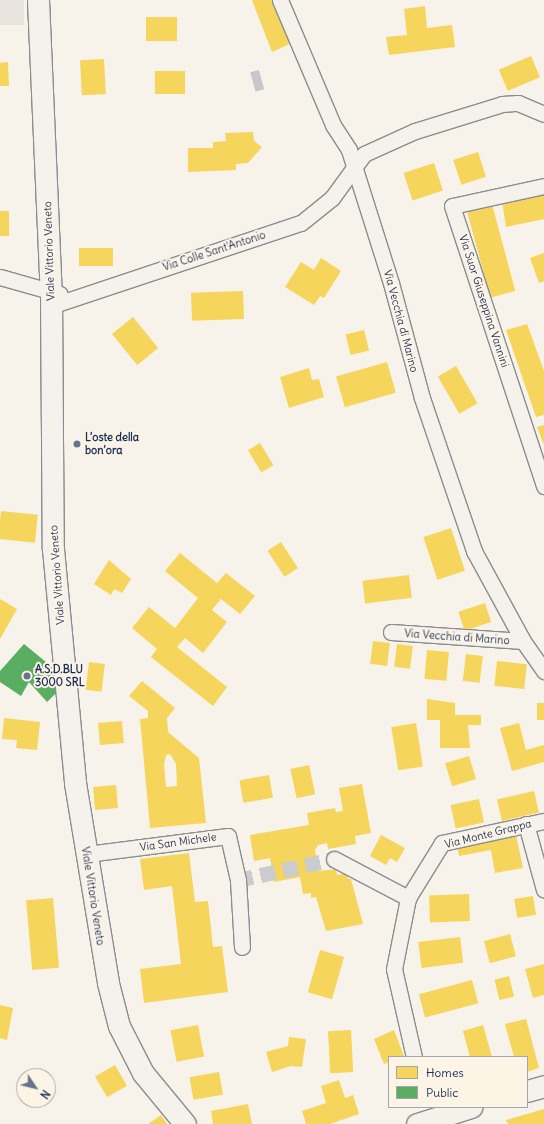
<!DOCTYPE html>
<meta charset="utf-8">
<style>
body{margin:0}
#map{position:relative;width:544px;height:1124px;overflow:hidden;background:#f7f3ea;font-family:Delius,sans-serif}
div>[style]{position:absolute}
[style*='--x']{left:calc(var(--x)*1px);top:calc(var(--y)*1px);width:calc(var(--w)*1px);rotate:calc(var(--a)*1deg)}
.built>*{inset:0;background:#e8e4dd;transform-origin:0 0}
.water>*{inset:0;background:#c7c7c7;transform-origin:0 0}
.homes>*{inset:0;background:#f6d55c;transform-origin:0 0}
.public>*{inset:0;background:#5aae61}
.street-tunnel>*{height:15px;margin-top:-7.5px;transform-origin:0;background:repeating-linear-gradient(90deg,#cbccce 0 15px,transparent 0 23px)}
.roads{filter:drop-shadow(1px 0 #8a8c91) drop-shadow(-1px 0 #8a8c91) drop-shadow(0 1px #8a8c91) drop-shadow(0 -1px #8a8c91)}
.street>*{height:15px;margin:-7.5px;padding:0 7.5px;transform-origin:7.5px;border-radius:7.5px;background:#f5f2ec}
.secondary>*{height:21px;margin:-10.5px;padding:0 10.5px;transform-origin:10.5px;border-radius:10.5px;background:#f5f2ec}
.dots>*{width:11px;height:11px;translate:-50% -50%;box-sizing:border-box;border:2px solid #fcf5e5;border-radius:50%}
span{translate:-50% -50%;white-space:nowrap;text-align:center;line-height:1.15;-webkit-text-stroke:4px #fcf5e5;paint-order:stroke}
.street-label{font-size:11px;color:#1b2f5e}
.poi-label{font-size:11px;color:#1b2f5e;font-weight:700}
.left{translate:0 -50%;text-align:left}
.legend{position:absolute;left:388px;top:1056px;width:140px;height:52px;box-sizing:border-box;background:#fcf5e5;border:1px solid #a2a6af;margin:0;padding:5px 7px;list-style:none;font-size:12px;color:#1b2f5e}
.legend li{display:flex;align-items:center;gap:8px;height:20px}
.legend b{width:20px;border:1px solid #a2a6af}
.north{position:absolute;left:16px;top:1068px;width:40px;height:40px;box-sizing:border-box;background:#fcf5e5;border:1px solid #a2a6af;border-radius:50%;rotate:125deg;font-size:11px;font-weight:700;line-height:16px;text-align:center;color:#1b2f5e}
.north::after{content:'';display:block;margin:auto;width:14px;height:18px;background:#68748f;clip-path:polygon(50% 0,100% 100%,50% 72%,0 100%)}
</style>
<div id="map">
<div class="built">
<i style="left:0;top:0;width:24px;height:25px"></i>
</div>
<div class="water">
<i style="left:259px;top:70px;width:20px;height:9px;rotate:75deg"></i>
</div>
<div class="homes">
<i style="clip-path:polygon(252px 0,276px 0,294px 42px,272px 52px)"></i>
<i style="clip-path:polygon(425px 6px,427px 28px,452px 25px,455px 47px,389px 55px,386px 37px,407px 35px,404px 9px)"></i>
<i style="left:146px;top:17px;width:31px;height:24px"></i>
<i style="left:531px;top:56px;width:23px;height:35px;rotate:67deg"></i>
<i style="left:104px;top:59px;width:35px;height:24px;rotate:87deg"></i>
<i style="clip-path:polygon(8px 62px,9px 86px,0 86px,0 63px)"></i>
<i style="left:185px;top:71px;width:23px;height:30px;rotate:90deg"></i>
<i style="clip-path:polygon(253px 132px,254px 141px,262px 147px,248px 163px,236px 164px,236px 170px,188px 172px,188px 148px,213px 148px,213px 142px,226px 141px,225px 133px)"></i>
<i style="left:478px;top:152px;width:26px;height:26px;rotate:72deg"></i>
<i style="left:434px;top:163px;width:29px;height:32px;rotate:72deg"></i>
<i style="clip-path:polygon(544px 192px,544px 219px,506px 227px,502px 201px)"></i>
<i style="left:492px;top:204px;width:90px;height:26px;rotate:75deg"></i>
<i style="left:0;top:211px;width:9px;height:25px"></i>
<i style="left:79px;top:248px;width:34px;height:18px"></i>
<i style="clip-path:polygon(544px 253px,544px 281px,539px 283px,530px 258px)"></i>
<i style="clip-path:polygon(321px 258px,341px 271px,324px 298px,320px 296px,314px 305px,285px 287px,301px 262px,314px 270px)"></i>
<i style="left:243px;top:291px;width:28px;height:52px;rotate:88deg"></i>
<i style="left:133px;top:317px;width:40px;height:27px;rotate:51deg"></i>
<i style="clip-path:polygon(527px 324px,544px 371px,544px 415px,536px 417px,506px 330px)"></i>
<i style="left:364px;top:330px;width:21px;height:19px;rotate:76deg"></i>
<i style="left:387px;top:362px;width:32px;height:53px;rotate:74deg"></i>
<i style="left:456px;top:366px;width:43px;height:21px;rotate:60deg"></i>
<i style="clip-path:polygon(309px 368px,312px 380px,319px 379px,324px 397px,289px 408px,280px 377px)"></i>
<i style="clip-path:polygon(544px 425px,544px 445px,537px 427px)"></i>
<i style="left:260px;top:443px;width:26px;height:14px;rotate:59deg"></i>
<i style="left:1px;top:511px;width:37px;height:28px;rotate:6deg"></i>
<i style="left:451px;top:528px;width:45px;height:29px;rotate:72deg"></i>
<i style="left:281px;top:542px;width:31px;height:16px;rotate:57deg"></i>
<i style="clip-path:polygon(180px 553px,217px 583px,226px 573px,255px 596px,240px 614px,221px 599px,212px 610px,227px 622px,203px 653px,185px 638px,177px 647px,227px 687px,213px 706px,151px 657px,157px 649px,132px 628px,149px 607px,175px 628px,198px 598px,165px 571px)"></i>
<i style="clip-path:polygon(109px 560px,131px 579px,122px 593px,114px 589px,111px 595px,94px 584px)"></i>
<i style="left:409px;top:575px;width:23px;height:47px;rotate:83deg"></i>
<i style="clip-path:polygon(0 599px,17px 609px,0 639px)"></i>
<i style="left:485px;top:603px;width:20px;height:28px;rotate:72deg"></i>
<i style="left:373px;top:641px;width:17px;height:23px;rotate:7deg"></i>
<i style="left:397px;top:644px;width:16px;height:23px;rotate:7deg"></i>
<i style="left:427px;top:650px;width:22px;height:29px;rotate:5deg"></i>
<i style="left:466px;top:654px;width:17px;height:27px;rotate:7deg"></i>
<i style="left:497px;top:661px;width:30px;height:25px;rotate:6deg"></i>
<i style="left:89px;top:662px;width:16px;height:28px;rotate:7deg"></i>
<i style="clip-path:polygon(evenodd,142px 681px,175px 708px,167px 718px,168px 732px,199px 758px,206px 823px,150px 828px,140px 719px,148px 718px,148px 711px,129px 696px,142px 681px,170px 754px,176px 764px,177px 786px,166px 787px,164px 765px,166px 755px,170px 754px)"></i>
<i style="clip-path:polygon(427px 699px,455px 703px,455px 715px,481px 715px,481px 725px,468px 725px,470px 748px,440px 748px,440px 720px,427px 720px)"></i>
<i style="left:537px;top:703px;width:7px;height:17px"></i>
<i style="clip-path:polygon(4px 718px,40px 722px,37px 750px,16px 748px,17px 740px,2px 739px)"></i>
<i style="left:122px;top:721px;width:22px;height:24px;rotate:85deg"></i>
<i style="left:416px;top:723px;width:44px;height:25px;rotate:81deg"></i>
<i style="clip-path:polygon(519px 723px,526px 750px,544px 745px,544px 762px,512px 771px,500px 728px)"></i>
<i style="left:469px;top:756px;width:24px;height:25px;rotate:73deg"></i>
<i style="left:309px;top:765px;width:30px;height:19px;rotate:78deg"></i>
<i style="left:269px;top:775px;width:23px;height:30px;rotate:80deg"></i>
<i style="clip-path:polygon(362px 784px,371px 833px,355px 836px,356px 844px,328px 849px,327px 843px,318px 845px,315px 850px,319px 871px,336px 869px,337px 875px,347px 873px,348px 879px,351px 879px,363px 924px,326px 931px,316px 897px,311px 898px,311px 893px,303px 894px,300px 877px,274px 882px,270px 858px,254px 861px,250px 835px,309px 825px,307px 813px,335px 808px,336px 812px,343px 811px,339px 788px)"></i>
<i style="left:116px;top:785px;width:23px;height:23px;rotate:85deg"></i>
<i style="left:534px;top:791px;width:22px;height:38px;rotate:77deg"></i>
<i style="left:479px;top:799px;width:24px;height:29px;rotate:78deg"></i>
<i style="clip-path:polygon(381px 835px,405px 848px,397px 862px,390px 858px,386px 865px,370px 856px)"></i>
<i style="clip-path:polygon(516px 835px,523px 868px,495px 873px,491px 850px,459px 856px,457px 847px)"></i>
<i style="clip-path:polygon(189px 853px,195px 902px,208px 901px,213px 947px,222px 946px,228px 992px,144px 1003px,140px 969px,181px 964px,172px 886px,144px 890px,140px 859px)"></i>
<i style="left:469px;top:894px;width:27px;height:40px;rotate:88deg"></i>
<i style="left:533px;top:896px;width:19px;height:19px;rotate:81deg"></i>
<i style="left:53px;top:898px;width:70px;height:27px;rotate:85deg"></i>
<i style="left:510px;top:934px;width:23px;height:27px;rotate:75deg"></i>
<i style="left:460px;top:937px;width:26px;height:42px;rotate:83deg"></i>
<i style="left:320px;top:950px;width:25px;height:44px;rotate:16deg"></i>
<i style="clip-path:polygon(544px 964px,544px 995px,533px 998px,525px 969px)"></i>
<i style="left:509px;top:976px;width:21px;height:15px;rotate:76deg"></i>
<i style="left:472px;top:980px;width:24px;height:55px;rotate:75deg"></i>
<i style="clip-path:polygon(0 1005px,13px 1008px,7px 1040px,0 1038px)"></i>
<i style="clip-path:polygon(526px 1019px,539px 1068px,527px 1072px,527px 1057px,514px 1057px,505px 1024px)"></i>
<i style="left:198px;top:1025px;width:32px;height:28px;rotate:79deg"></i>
<i style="clip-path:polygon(483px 1025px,492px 1057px,470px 1057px,463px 1031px)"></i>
<i style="left:351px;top:1030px;width:42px;height:23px;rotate:87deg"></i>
<i style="clip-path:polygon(394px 1030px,404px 1056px,389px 1057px,389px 1062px,384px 1064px,374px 1039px)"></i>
<i style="clip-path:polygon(289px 1037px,306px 1039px,302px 1067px,291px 1066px,272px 1072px,266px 1052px,288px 1046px)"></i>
<i style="left:115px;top:1065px;width:24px;height:23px;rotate:60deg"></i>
<i style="left:219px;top:1072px;width:23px;height:30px;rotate:80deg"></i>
<i style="clip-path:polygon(339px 1080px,345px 1098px,353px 1095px,359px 1114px,330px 1124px,306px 1124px,302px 1111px,326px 1103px,321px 1086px)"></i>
<i style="clip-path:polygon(248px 1104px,252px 1124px,213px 1124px,211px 1111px)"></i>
<i style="clip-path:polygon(544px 1109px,544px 1124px,508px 1124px,506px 1120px)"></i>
<i style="clip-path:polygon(161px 1115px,167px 1124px,148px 1124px)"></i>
</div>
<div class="public">
<i style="clip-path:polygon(24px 644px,52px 667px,57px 692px,47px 702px,29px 682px,21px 696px,0 682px,0 671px)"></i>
</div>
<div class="street-tunnel">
<i style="--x:238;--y:880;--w:98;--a:-12.3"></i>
</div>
<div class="roads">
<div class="street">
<i style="--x:280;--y:0;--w:136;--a:67"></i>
<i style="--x:333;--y:125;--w:30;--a:57"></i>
<i style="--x:349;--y:150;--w:139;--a:72.5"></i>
<i style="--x:391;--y:283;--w:119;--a:74.9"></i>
<i style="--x:422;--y:398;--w:162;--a:71.2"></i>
<i style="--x:474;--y:551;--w:102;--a:61.4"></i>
<i style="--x:523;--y:641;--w:37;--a:55"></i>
<i style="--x:544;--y:186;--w:94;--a:167.7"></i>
<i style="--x:452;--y:206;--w:295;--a:71.8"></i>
<i style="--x:0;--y:277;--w:62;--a:15.8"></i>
<i style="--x:51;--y:306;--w:263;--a:-18.4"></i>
<i style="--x:301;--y:223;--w:40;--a:-39"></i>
<i style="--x:332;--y:198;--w:54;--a:-54"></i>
<i style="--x:364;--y:154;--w:56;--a:-24.3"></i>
<i style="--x:415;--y:131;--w:91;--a:-17.2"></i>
<i style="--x:502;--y:104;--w:16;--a:-4"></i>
<i style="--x:518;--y:103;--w:28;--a:23"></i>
<i style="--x:391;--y:632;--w:132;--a:3.9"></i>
<i style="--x:526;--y:824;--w:68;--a:74.7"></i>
<i style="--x:87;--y:854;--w:142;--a:-7.3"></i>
<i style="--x:228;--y:836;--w:45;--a:77.2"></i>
<i style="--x:238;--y:880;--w:67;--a:86.6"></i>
<i style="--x:334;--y:859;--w:84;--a:27.8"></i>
<i style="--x:414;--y:1057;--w:90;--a:-102.8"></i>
<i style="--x:394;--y:969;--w:72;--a:-78.8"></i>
<i style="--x:408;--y:898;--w:65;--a:-58.3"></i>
<i style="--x:442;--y:843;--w:104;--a:-12.2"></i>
</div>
<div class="secondary">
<i style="--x:38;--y:0;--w:294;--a:87.5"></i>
<i style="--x:51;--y:294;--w:255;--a:89.6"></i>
<i style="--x:53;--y:549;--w:235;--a:84.6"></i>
<i style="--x:75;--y:783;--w:203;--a:80.6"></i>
<i style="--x:108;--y:983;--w:44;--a:75.7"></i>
<i style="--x:119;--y:1026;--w:53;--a:62.9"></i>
<i style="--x:143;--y:1073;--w:66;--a:50.5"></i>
<i style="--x:527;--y:1091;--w:18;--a:-16"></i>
<i style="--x:417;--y:1124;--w:57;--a:-17.5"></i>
</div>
</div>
<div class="dots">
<i style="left:77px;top:444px;background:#68748f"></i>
<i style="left:27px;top:676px;background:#68748f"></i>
</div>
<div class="street-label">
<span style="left:49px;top:251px;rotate:-92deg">Viale Vittorio Veneto</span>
<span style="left:214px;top:251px;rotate:-18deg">Via Colle Sant'Antonio</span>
<span style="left:484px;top:301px;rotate:72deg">Via Suor Giuseppina Vannini</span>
<span style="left:401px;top:321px;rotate:75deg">Via Vecchia di Marino</span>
<span style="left:57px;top:575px;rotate:-94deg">Viale Vittorio Veneto</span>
<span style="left:457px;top:637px;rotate:4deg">Via Vecchia di Marino</span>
<span style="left:488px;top:834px;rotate:-14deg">Via Monte Grappa</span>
<span style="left:178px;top:842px;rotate:-8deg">Via San Michele</span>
<span style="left:93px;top:896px;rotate:81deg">Viale Vittorio Veneto</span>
</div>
<div class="poi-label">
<span class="left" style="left:85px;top:444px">L’oste della<br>bon’ora</span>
<span class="left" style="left:35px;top:676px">A.S.D.BLU<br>3000 SRL</span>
</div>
<ul class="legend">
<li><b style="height:11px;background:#f6d55c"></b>Homes</li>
<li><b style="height:11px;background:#5aae61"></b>Public</li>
</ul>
<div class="north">N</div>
</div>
